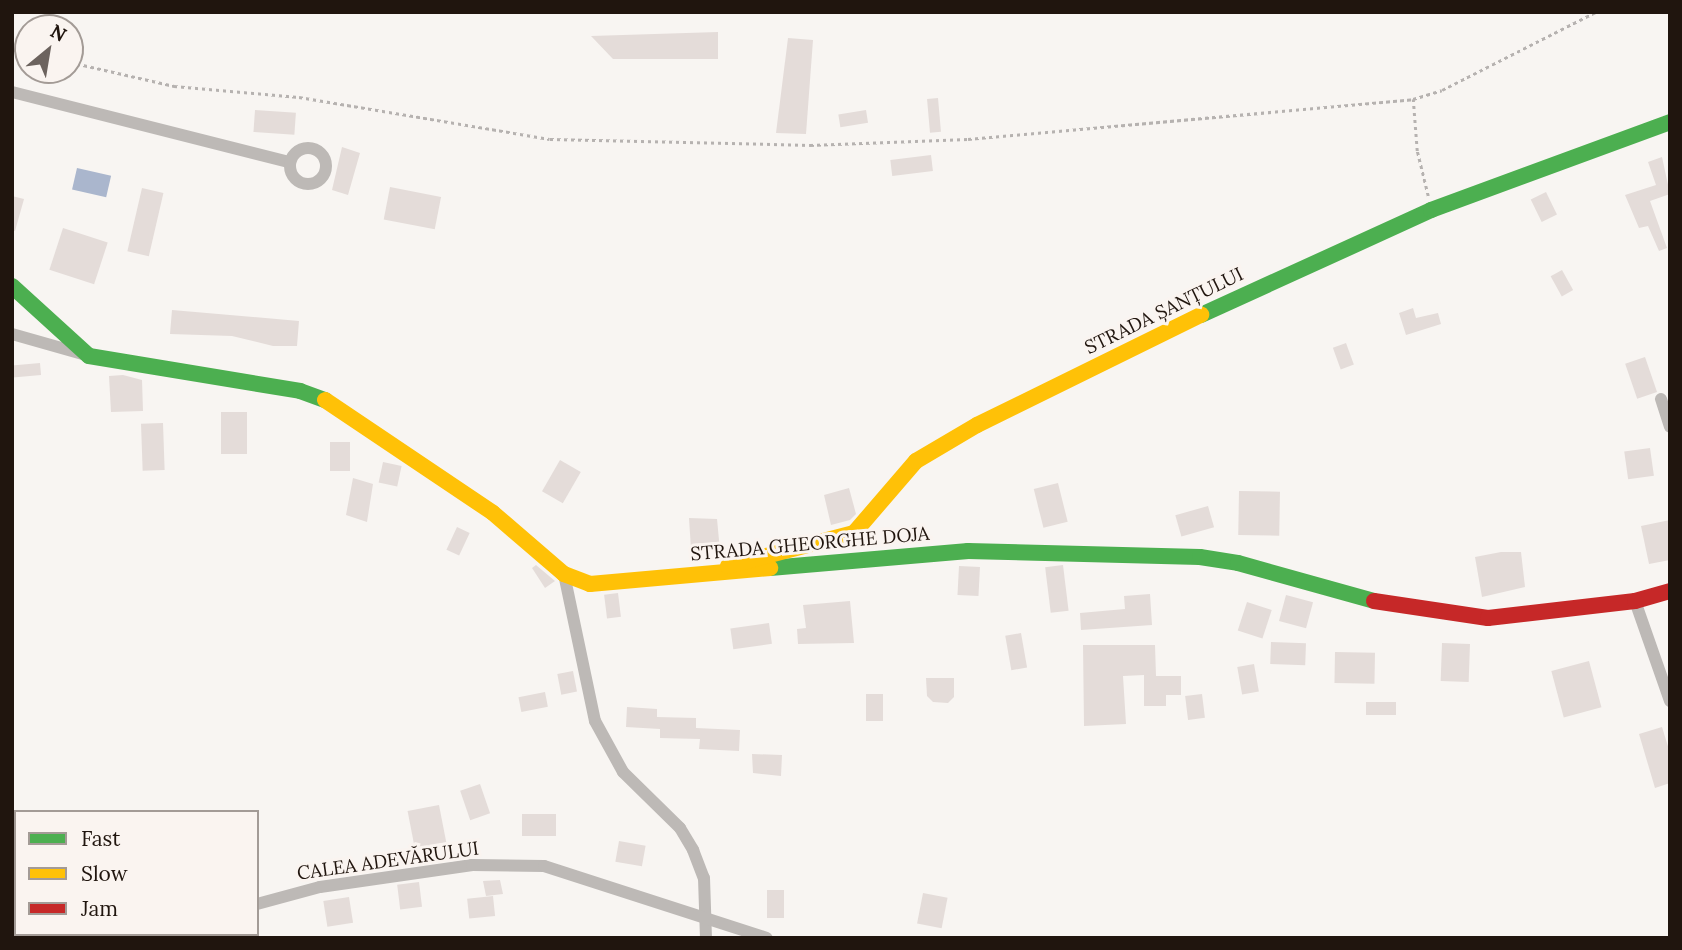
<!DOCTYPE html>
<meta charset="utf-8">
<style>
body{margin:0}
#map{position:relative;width:1682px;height:950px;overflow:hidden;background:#f8f5f2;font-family:Lora,serif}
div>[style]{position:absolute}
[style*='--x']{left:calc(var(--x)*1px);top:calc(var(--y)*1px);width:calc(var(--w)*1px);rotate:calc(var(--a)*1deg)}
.water>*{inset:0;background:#aab6cd;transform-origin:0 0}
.building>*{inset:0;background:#e4dcd9;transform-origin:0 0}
.path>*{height:2.5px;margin-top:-1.25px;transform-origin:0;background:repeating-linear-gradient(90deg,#b6b2b0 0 3.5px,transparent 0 7px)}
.street>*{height:12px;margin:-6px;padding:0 6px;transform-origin:6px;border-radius:6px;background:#bdb9b6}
.street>.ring{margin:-6px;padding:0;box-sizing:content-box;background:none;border:12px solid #bdb9b6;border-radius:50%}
.fast>*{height:16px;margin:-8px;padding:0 8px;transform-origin:8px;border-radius:8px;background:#4caf50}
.slow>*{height:16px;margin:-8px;padding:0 8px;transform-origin:8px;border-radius:8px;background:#ffc107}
.jam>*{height:16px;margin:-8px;padding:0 8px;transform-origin:8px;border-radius:8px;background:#c62828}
span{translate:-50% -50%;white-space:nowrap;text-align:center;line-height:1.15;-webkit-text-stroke:6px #faf4f0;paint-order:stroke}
.street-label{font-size:19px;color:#20150e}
.frame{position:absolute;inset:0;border:14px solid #20150e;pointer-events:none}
.legend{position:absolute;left:14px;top:810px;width:245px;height:126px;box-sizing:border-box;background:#faf4f0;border:2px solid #a39b96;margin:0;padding:9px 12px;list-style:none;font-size:21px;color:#20150e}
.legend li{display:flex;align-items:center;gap:14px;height:35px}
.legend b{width:35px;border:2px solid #a39b96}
.north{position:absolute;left:14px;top:14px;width:70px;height:70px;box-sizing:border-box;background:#faf4f0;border:2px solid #a39b96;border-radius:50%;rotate:30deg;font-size:19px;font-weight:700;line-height:28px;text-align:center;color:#20150e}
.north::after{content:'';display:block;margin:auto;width:24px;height:32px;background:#6c635e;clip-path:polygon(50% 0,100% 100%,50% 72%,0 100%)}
</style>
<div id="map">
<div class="water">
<i style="left:77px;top:168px;width:35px;height:22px;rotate:13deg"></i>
</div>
<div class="building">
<i style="clip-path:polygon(718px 32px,718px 59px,613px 59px,591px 36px)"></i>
<i style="clip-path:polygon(788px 38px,813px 40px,806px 134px,776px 133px)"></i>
<i style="left:938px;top:98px;width:34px;height:11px;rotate:85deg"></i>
<i style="left:255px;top:110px;width:41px;height:22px;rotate:4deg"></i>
<i style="left:866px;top:110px;width:13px;height:28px;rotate:81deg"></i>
<i style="clip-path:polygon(342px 147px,360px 153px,348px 195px,332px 190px)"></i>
<i style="left:931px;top:155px;width:16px;height:41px;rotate:83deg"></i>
<i style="clip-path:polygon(1662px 157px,1670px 194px,1650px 201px,1667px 248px,1659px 251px,1648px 226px,1639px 228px,1625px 195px,1656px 185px,1648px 162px)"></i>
<i style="left:390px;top:187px;width:52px;height:33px;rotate:11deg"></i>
<i style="left:142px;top:188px;width:22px;height:65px;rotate:13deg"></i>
<i style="left:1546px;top:192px;width:25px;height:17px;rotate:64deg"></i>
<i style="clip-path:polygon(12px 196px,24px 199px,15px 231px,12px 230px)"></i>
<i style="left:63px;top:228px;width:47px;height:44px;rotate:18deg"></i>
<i style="left:1562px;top:270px;width:23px;height:13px;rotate:61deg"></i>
<i style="clip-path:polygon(1413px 308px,1416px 318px,1438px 313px,1441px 324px,1406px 335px,1399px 313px)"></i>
<i style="clip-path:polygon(172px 310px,299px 321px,297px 346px,273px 346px,232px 336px,170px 334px)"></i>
<i style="left:1346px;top:343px;width:23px;height:14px;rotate:70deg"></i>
<i style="left:1645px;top:357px;width:37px;height:21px;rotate:71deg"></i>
<i style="left:40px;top:363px;width:12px;height:28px;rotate:85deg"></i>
<i style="clip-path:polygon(123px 375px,142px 380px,143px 411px,111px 412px,109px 376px)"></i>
<i style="left:221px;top:412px;width:26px;height:42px"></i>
<i style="left:163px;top:423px;width:47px;height:22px;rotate:88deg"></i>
<i style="left:350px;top:442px;width:29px;height:20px;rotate:90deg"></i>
<i style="left:1650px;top:448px;width:28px;height:26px;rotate:82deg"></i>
<i style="left:560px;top:460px;width:24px;height:36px;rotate:30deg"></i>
<i style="left:383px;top:462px;width:19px;height:21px;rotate:12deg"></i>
<i style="clip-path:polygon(353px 478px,373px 484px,367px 522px,346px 515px)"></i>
<i style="left:1058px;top:483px;width:40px;height:25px;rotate:76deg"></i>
<i style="clip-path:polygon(849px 488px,856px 514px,850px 520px,831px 525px,824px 495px)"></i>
<i style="left:1239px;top:491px;width:41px;height:44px;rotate:1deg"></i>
<i style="left:1208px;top:506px;width:22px;height:34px;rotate:74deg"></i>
<i style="clip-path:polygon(689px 518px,717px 519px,720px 551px,691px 549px)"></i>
<i style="clip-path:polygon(1670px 520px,1670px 560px,1649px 564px,1641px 526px)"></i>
<i style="left:457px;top:527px;width:14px;height:25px;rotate:25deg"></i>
<i style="clip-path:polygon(1501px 552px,1521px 552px,1525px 587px,1482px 597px,1475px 557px)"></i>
<i style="clip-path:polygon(536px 565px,555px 581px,545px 588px,532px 568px)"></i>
<i style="left:1063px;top:565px;width:46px;height:18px;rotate:83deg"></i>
<i style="left:959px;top:566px;width:21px;height:29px;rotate:3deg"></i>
<i style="left:618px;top:593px;width:24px;height:14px;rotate:83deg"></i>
<i style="clip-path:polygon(1150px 594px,1152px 625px,1081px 630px,1080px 613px,1125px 609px,1124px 596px)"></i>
<i style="left:1286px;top:595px;width:28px;height:27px;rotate:15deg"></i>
<i style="clip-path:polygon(850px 601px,854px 643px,798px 644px,797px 629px,806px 628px,803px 605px)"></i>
<i style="left:1247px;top:602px;width:26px;height:30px;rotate:18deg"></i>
<i style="left:769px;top:623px;width:21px;height:39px;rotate:82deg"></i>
<i style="left:1021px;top:633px;width:35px;height:16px;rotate:80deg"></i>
<i style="left:1271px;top:642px;width:35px;height:22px;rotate:2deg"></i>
<i style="left:1442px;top:643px;width:28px;height:38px;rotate:2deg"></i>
<i style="clip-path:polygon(1083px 645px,1155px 645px,1156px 676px,1181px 676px,1181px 695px,1166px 695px,1166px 706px,1144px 706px,1144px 675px,1123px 676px,1126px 724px,1084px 726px)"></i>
<i style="left:1335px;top:652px;width:40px;height:31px;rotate:1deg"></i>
<i style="left:1589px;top:661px;width:48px;height:39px;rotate:75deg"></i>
<i style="left:1254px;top:664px;width:28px;height:17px;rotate:80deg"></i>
<i style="left:573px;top:671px;width:21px;height:16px;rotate:79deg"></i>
<i style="clip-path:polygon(926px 678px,954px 678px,954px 697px,948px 703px,933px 702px,927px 696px)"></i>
<i style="left:545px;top:692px;width:15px;height:27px;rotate:79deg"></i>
<i style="left:866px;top:694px;width:17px;height:27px"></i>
<i style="left:1202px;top:694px;width:24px;height:17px;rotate:83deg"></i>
<i style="left:1396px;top:702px;width:13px;height:30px;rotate:90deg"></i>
<i style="clip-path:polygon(627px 707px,657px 709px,657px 717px,696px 718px,696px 728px,740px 730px,739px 751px,699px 749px,700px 739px,660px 738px,660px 729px,626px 727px)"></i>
<i style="clip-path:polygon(1662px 727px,1670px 753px,1670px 783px,1655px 788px,1639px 734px)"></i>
<i style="clip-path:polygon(752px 754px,782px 755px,781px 776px,753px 773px)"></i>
<i style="left:480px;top:784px;width:31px;height:21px;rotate:71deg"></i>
<i style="left:439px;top:805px;width:38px;height:32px;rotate:79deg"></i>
<i style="left:522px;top:814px;width:34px;height:22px"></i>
<i style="left:619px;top:841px;width:27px;height:21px;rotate:10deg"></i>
<i style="clip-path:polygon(500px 880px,503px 894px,486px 896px,483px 881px)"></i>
<i style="left:419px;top:882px;width:25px;height:22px;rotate:83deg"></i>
<i style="left:767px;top:890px;width:17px;height:28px"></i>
<i style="left:923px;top:893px;width:25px;height:31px;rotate:11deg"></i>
<i style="left:493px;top:896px;width:20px;height:26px;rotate:84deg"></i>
<i style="left:349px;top:897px;width:26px;height:26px;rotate:81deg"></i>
</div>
<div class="path">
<i style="--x:12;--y:49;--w:16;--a:14"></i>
<i style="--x:70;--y:62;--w:107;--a:13"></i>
<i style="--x:174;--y:86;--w:125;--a:5"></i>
<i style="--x:299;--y:97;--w:254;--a:9.5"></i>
<i style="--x:550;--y:139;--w:260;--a:1.3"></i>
<i style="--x:810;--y:145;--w:158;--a:-2.2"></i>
<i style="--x:968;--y:139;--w:447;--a:-5.1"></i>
<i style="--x:1428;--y:196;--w:46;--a:-103.7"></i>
<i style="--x:1417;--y:151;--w:52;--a:-94.4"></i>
<i style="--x:1413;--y:99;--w:30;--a:-17"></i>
<i style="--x:1442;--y:90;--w:173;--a:-26.9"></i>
</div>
<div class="street">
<i style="--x:12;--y:92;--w:285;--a:14.2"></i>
<i class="ring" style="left:290px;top:148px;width:24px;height:24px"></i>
<i style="--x:12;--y:334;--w:77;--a:15.8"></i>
<i style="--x:1661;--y:399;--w:29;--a:72"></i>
<i style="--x:564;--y:574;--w:150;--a:78.1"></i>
<i style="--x:595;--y:721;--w:58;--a:61.2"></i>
<i style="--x:623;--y:772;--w:80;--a:44.5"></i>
<i style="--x:680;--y:828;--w:26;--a:59"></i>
<i style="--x:693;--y:850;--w:30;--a:69"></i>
<i style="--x:704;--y:878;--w:60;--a:88.1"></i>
<i style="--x:1635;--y:601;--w:106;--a:70.7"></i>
<i style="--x:257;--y:904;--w:65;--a:-15.1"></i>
<i style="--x:320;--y:887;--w:154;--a:-8.2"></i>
<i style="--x:472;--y:865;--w:72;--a:0.8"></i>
<i style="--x:544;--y:866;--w:234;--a:17.9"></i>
<i style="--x:150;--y:938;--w:11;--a:-22"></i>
</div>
<div class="fast">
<i style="--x:12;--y:286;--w:104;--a:42.3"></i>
<i style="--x:89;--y:356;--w:214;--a:9.4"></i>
<i style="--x:300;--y:391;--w:27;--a:20"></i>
<i style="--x:1201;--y:315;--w:253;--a:-24.5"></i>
<i style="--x:1431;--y:210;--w:255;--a:-20.2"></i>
<i style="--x:770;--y:568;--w:199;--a:-4.9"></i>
<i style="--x:968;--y:551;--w:232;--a:1.5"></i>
<i style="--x:1200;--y:557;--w:38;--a:9"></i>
<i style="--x:1238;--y:563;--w:141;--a:15.6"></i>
</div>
<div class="slow">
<i style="--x:325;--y:400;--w:202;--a:33.9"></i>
<i style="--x:493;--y:513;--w:94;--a:40.7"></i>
<i style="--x:564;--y:574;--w:28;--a:21"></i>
<i style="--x:590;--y:584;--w:181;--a:-5.1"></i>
<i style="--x:728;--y:566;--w:130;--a:-14.7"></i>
<i style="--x:854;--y:533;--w:95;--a:-49.3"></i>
<i style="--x:916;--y:461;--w:71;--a:-30.5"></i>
<i style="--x:977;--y:425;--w:250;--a:-26.2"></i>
</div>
<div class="jam">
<i style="--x:1374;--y:601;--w:115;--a:8.5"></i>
<i style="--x:1488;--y:618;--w:148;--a:-6.6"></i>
<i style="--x:1635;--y:601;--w:36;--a:-16"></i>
</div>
<div class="street-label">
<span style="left:1164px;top:311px;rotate:-26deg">STRADA ȘANȚULUI</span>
<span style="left:810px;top:544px;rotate:-5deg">STRADA GHEORGHE DOJA</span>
<span style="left:388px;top:861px;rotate:-8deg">CALEA ADEVĂRULUI</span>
</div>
<div class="frame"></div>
<ul class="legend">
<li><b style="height:9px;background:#4caf50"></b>Fast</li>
<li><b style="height:9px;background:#ffc107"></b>Slow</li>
<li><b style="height:9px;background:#c62828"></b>Jam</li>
</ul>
<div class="north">N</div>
</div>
